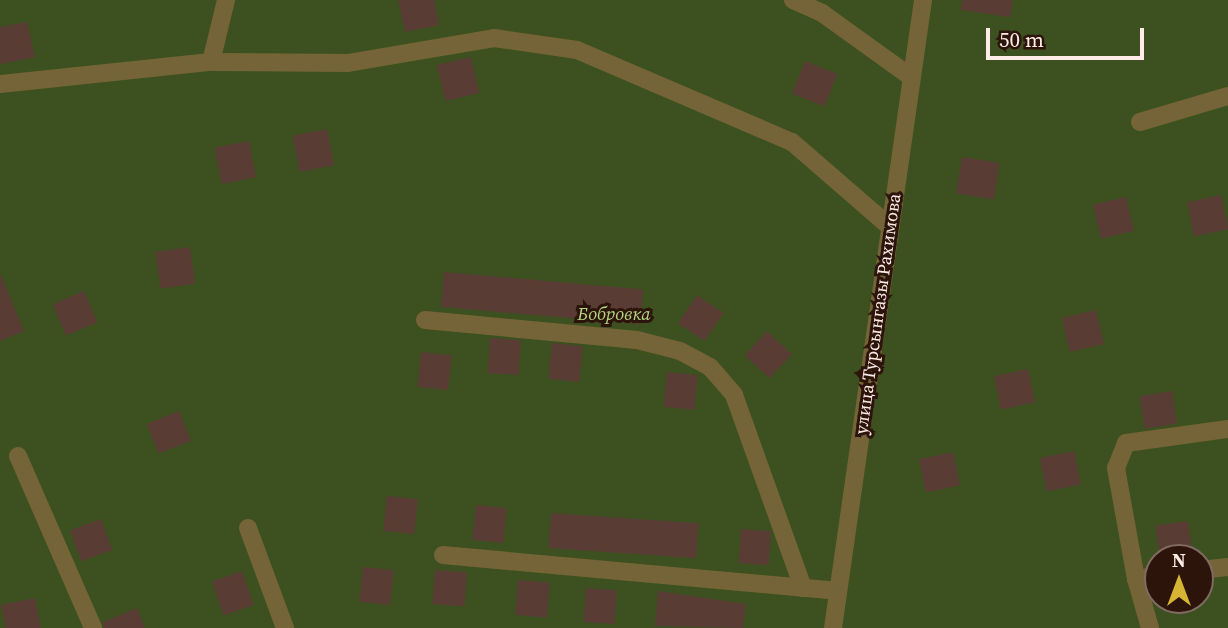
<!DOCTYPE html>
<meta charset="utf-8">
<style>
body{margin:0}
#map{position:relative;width:1228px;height:628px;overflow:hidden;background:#371e15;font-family:"Source Serif 4",serif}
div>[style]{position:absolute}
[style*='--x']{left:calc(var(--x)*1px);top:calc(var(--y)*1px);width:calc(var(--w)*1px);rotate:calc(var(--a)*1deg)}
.green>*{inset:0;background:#3d5120}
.building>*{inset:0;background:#593d34;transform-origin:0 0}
.minor>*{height:18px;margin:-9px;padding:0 9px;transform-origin:9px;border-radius:9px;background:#756437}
span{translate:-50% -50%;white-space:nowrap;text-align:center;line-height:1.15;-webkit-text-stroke:6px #2c140b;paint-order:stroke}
.park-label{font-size:18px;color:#b2d682;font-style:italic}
.street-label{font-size:18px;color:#feece6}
.north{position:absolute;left:1144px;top:544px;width:70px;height:70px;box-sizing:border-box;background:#2c140b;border:2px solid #806a63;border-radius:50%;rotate:0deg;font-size:19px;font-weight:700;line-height:28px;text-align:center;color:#feece6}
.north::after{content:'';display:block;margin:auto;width:24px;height:32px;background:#d8b434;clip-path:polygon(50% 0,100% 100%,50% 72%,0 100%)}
.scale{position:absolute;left:986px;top:28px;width:158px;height:32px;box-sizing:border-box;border:4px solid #feece6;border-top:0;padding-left:9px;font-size:21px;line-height:24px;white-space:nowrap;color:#feece6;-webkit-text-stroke:5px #2c140b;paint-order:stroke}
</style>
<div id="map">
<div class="green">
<i style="clip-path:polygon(evenodd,0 0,1228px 0,1228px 628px,0 628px,0 0,1158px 558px,1200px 558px,1200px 600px,1158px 600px,1158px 558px)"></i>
</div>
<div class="building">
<i style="clip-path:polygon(398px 0,434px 0,439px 25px,405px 32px)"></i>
<i style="clip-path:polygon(962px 0,1013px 0,1010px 17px,961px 10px)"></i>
<i style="clip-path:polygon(27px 22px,35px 57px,0 64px,0 27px)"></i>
<i style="left:471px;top:57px;width:37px;height:35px;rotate:77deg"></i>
<i style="left:805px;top:61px;width:35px;height:35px;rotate:22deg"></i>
<i style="left:327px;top:129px;width:37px;height:35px;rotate:79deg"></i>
<i style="left:249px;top:141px;width:37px;height:35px;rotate:79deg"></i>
<i style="left:962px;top:157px;width:38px;height:37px;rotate:9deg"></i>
<i style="left:1221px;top:195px;width:35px;height:35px;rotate:78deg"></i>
<i style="left:1126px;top:197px;width:35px;height:34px;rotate:77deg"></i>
<i style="left:190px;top:247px;width:37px;height:35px;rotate:82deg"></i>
<i style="left:444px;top:272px;width:200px;height:35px;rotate:5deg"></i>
<i style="clip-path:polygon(0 273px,24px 331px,0 341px)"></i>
<i style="left:84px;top:291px;width:34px;height:34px;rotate:67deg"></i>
<i style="left:697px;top:295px;width:32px;height:34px;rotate:34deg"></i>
<i style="left:1096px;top:310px;width:35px;height:35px;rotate:77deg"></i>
<i style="left:767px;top:331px;width:34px;height:33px;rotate:43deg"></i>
<i style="left:490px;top:338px;width:31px;height:35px;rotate:4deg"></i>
<i style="left:552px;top:343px;width:31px;height:36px;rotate:6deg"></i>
<i style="left:421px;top:352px;width:31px;height:35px;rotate:6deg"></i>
<i style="left:1028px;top:369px;width:34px;height:35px;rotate:78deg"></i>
<i style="left:667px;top:372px;width:31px;height:35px;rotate:6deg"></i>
<i style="left:1172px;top:391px;width:33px;height:33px;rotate:81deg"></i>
<i style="left:179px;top:411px;width:32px;height:35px;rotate:68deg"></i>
<i style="left:1074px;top:451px;width:34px;height:35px;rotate:78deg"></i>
<i style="left:953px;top:452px;width:34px;height:35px;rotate:78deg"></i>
<i style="left:387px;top:496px;width:31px;height:35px;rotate:6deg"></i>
<i style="left:476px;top:505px;width:31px;height:35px;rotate:6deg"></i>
<i style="left:551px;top:513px;width:148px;height:35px;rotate:4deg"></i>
<i style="left:101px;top:519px;width:33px;height:33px;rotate:70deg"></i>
<i style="left:1188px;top:521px;width:34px;height:33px;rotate:82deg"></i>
<i style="left:741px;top:529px;width:30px;height:34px;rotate:4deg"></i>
<i style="left:363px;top:567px;width:31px;height:35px;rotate:6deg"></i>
<i style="left:435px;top:570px;width:32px;height:34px;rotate:4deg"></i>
<i style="left:242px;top:571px;width:36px;height:32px;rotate:71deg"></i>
<i style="left:518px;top:580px;width:32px;height:35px;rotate:5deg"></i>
<i style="left:586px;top:588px;width:31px;height:34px;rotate:4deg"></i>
<i style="clip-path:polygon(658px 591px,746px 604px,743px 628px,655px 626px)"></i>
<i style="clip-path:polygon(35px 598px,41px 628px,6px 628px,1px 605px)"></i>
<i style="clip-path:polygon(137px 608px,145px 628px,104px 628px,103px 622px)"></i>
</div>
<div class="minor">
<i style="--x:793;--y:0;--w:32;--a:24"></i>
<i style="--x:822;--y:13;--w:110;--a:35.7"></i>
<i style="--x:211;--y:62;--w:64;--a:-76.4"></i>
<i style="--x:0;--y:84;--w:212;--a:-6"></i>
<i style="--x:211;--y:62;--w:137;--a:0.4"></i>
<i style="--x:348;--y:63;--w:148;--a:-9.7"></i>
<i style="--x:494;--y:38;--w:84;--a:8.2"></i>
<i style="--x:577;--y:50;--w:234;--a:23.2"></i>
<i style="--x:792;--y:142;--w:130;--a:40.9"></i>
<i style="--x:1140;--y:122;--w:92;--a:-16.5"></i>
<i style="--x:425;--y:320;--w:213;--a:5.4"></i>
<i style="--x:637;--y:340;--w:44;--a:14.3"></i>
<i style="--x:680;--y:351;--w:34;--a:28"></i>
<i style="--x:710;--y:367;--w:37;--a:49"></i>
<i style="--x:734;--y:395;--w:205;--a:70.3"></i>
<i style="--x:18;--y:456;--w:188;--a:66.4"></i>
<i style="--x:248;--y:528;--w:107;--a:69.7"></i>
<i style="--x:443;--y:555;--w:395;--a:5.2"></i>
<i style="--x:1200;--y:570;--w:28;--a:-6"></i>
<i style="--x:1136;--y:579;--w:22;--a:-8"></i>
<i style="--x:833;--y:628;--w:634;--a:-81.84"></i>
<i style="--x:1150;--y:628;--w:51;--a:-105.9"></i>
<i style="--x:1136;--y:579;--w:113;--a:-100.2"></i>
<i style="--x:1116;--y:468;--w:27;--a:-68"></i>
<i style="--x:1126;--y:443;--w:103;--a:-7.8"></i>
</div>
<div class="park-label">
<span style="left:614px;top:314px">Бобровка</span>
</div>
<div class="street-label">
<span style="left:878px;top:314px;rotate:-82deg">улица Турсынгазы Рахимова</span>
</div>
<div class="north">N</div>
<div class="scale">50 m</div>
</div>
